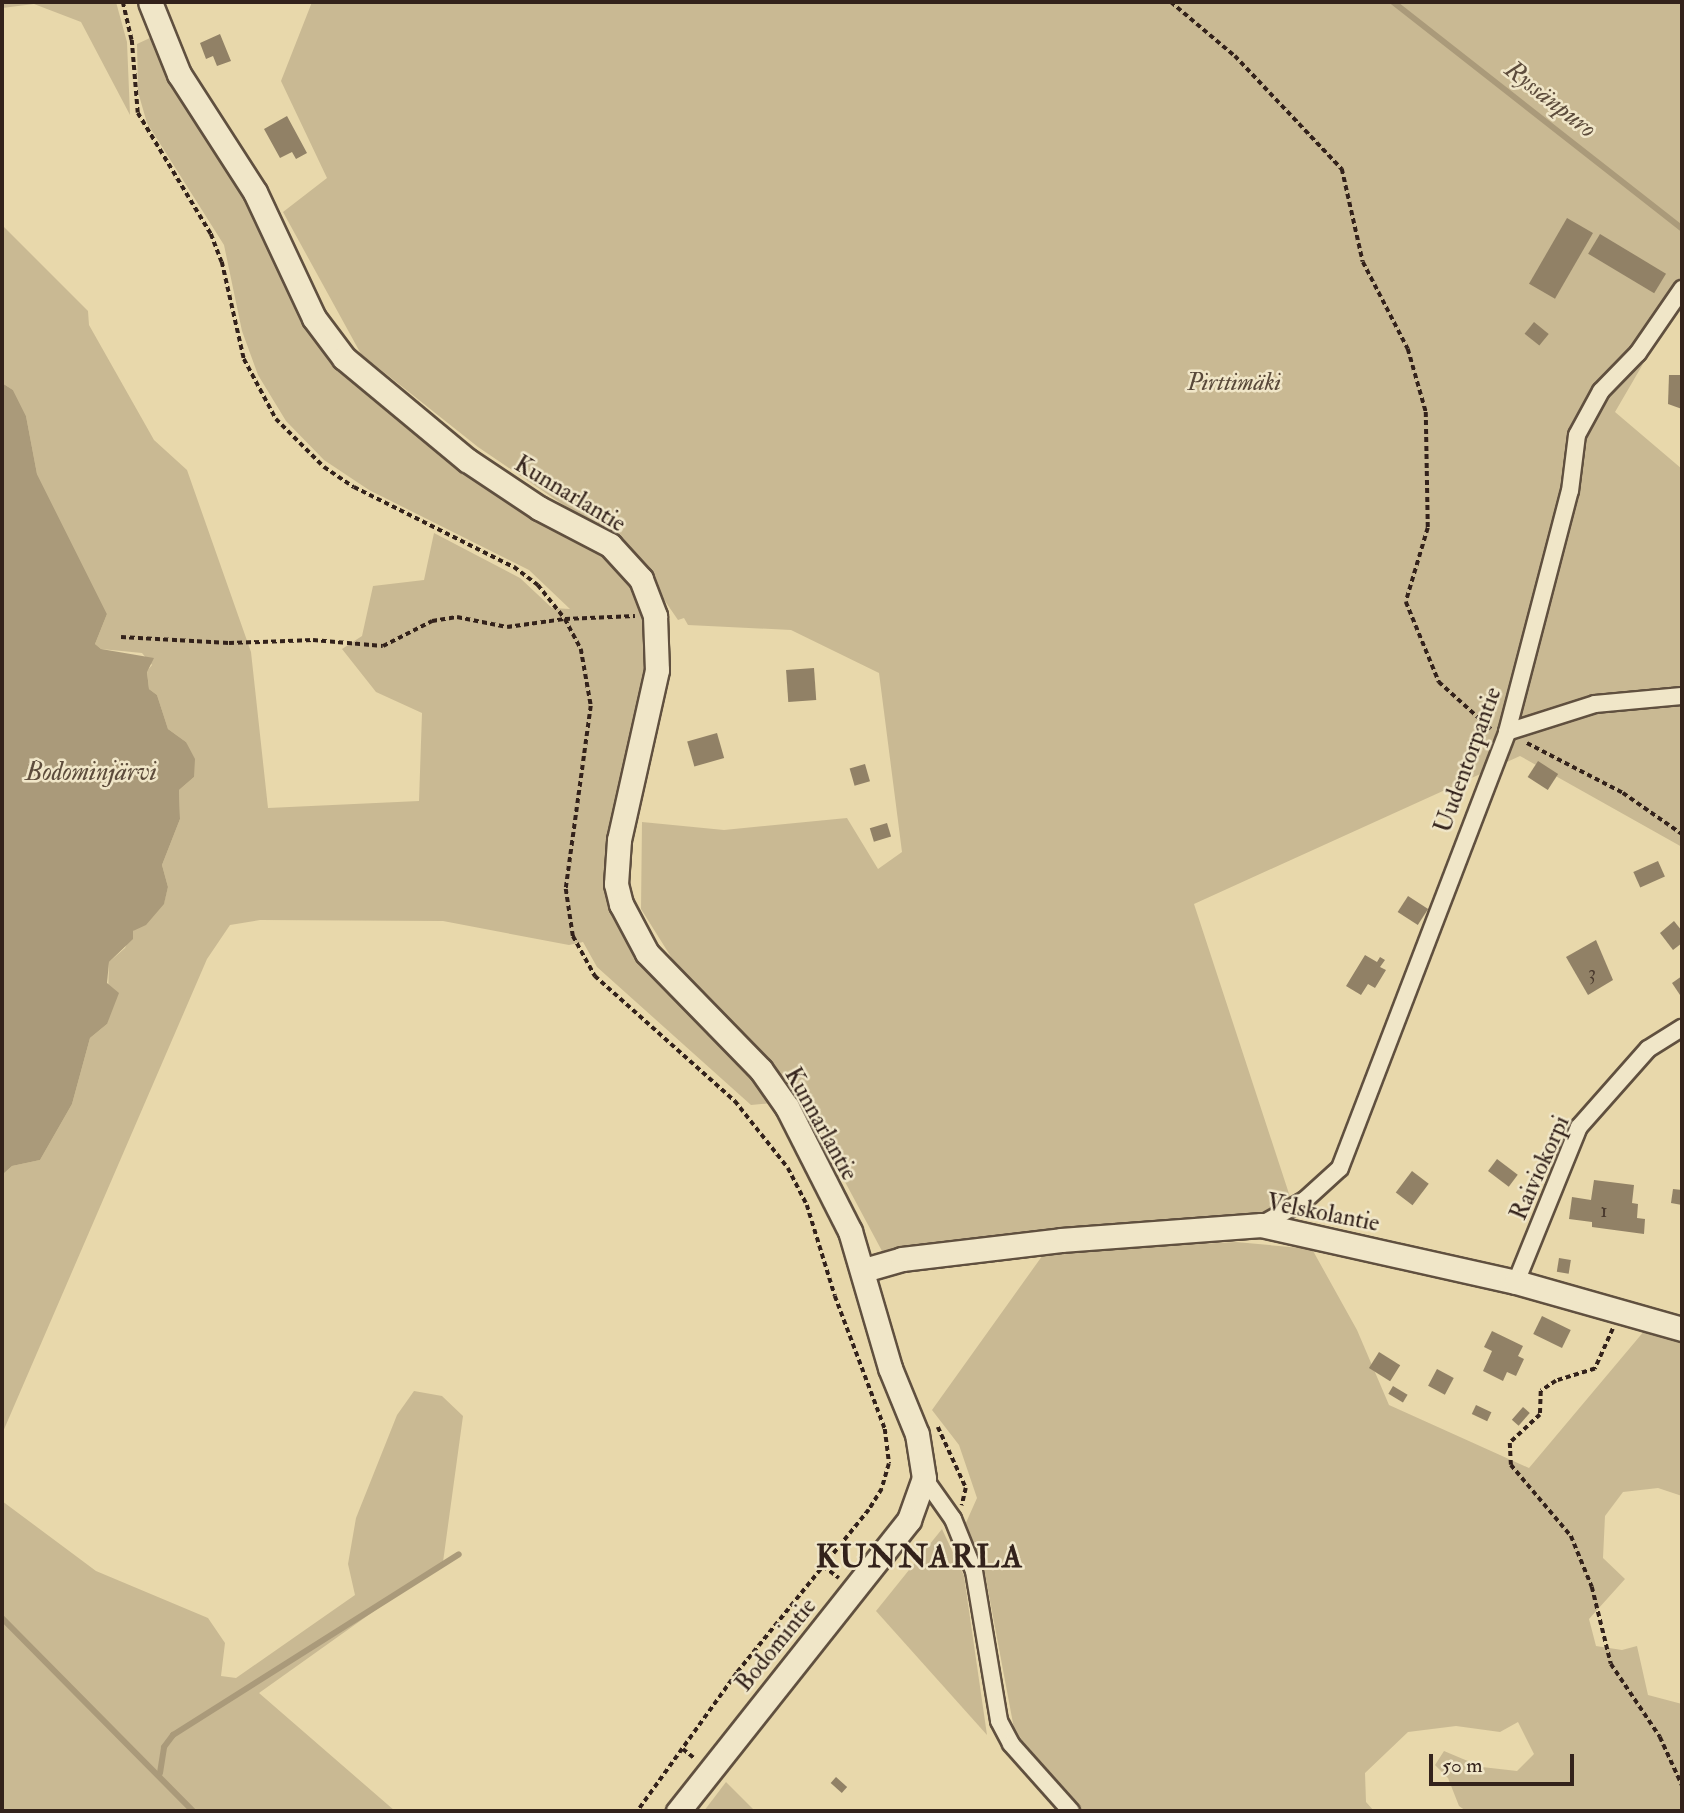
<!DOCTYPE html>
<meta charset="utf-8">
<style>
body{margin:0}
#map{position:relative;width:1684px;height:1813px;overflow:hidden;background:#e8d8ab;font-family:"IM FELL Double Pica",serif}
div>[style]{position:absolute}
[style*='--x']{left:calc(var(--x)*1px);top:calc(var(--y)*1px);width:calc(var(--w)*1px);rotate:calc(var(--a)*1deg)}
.green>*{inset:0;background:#c9b993}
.water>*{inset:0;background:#aa9a7a}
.stream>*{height:6px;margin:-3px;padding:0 3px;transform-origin:3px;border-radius:3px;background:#aa9a7a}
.building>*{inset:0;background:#918166;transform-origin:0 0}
.path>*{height:3.5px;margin-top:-1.75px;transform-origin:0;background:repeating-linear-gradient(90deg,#33221b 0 5px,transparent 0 8.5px)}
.roads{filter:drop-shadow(2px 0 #60503f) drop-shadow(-2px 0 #60503f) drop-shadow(0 2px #60503f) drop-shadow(0 -2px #60503f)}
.street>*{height:16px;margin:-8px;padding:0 8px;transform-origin:8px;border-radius:8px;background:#f0e6c8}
.secondary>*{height:23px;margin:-11.5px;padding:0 11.5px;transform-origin:11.5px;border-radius:11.5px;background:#f0e6c8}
span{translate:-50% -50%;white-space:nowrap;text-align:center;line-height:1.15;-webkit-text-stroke:5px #f0e6c8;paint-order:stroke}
.number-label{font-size:21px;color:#4a3a2e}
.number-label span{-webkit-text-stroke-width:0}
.park-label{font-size:24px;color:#584839;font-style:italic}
.street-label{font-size:24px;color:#33221b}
.water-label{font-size:26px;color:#5d4c3c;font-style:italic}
.district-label{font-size:32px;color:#33221b;font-weight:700;letter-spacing:2px}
.frame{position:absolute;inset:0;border:4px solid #33221b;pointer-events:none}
.scale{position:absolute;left:1429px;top:1754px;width:145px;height:32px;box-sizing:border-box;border:4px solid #33221b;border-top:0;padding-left:9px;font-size:21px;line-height:24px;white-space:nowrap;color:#33221b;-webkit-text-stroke:5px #f0e6c8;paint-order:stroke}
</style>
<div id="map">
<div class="green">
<i style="clip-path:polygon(2px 2px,116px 2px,127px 42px,130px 115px,81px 22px,34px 4px,2px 8px)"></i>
<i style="clip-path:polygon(312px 2px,1682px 2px,1682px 297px,1615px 412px,1682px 469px,1682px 847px,1520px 756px,1194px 904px,1294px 1209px,882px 1251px,797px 1092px,678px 968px,641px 909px,642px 822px,724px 830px,847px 818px,878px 869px,902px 852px,879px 673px,791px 630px,688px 625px,684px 618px,678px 620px,630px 550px,478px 447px,361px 354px,283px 212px,327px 178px,281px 81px)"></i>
<i style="clip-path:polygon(152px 37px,171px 78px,240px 180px,338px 364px,410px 430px,531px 515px,596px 545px,631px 580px,646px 612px,648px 639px,644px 697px,612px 900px,774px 1103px,751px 1105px,597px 967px,583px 942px,569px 945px,443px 921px,260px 920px,230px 925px,207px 959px,2px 1434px,2px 1175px,12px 1166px,40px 1160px,72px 1104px,90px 1038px,107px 1024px,109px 962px,125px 948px,133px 931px,164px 903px,168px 887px,162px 865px,180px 819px,179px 790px,194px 777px,186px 742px,168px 729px,157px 695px,149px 689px,147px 671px,152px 665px,142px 653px,101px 649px,95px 644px,107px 614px,37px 474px,26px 416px,13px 390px,2px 383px,2px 225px,88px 311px,89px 325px,154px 440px,187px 470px,251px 652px,268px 808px,419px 801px,422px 713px,376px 692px,342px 649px,362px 636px,373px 586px,424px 580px,434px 533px,520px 578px,552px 608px,570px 609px,529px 570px,369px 490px,324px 460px,286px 421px,258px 375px,242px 331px,224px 245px,147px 123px,138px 92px,137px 44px)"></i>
<i style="clip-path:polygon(1236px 1242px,1312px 1249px,1357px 1330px,1389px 1405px,1529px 1468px,1645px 1330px,1682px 1341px,1682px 1496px,1658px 1488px,1623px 1492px,1605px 1516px,1603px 1558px,1625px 1579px,1589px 1619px,1596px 1646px,1622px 1650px,1637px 1646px,1648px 1695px,1682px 1704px,1682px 1811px,1466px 1811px,1459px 1806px,1448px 1778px,1435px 1765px,1444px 1751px,1482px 1767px,1517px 1771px,1534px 1754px,1518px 1722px,1500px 1732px,1456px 1726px,1408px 1732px,1365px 1773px,1366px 1802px,1374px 1811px,1083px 1811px,1015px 1734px,985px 1574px,965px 1525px,977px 1498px,959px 1445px,932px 1410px,1045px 1252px)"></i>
<i style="clip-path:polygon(414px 1391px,442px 1396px,463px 1416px,443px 1562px,259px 1693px,395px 1811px,2px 1811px,2px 1501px,96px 1571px,208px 1618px,225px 1643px,221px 1676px,236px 1678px,355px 1595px,348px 1564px,356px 1518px,397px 1415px)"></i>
<i style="clip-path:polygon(942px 1529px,964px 1576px,987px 1735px,876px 1611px)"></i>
<i style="clip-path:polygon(726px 1782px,755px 1811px,704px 1811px)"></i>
</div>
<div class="water">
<i style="clip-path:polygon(2px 383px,13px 390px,26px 416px,37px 474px,107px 614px,95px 644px,101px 649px,154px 658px,147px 672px,149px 689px,157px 695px,168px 729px,186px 742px,195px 759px,194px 777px,179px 790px,180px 819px,162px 865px,168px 887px,164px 904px,146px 925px,133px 931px,133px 939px,109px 962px,107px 983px,119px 993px,107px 1024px,90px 1038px,72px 1104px,40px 1160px,12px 1166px,2px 1175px)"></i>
</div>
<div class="stream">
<i style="--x:1393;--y:2;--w:367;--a:38.1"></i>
<i style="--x:2;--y:1618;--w:272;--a:45.3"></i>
<i style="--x:160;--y:1773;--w:26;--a:-81"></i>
<i style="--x:164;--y:1747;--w:15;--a:-53"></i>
<i style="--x:173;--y:1735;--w:338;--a:-32.3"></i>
</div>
<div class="building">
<i style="clip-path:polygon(220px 34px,231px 61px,217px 66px,213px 56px,206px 59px,200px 43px)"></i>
<i style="clip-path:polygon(287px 116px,307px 153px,296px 159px,292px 152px,280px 158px,264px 129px)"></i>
<i style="left:1567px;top:218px;width:30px;height:76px;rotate:30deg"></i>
<i style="left:1600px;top:234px;width:77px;height:23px;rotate:31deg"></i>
<i style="left:1534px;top:322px;width:19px;height:15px;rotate:39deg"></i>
<i style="clip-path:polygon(1669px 375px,1682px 375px,1682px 409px,1668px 404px)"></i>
<i style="left:814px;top:668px;width:32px;height:28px;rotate:86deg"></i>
<i style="left:717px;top:733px;width:26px;height:31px;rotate:74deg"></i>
<i style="left:1538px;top:761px;width:24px;height:19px;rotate:33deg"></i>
<i style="left:865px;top:764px;width:18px;height:16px;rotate:74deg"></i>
<i style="left:887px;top:823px;width:14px;height:18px;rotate:73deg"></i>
<i style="left:1658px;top:861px;width:17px;height:27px;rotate:66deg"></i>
<i style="left:1408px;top:896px;width:24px;height:19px;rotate:33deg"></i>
<i style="clip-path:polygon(1674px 921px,1682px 931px,1682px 943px,1673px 950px,1660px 933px)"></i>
<i style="clip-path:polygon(1596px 940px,1613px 980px,1588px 995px,1566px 957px)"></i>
<i style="clip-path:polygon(1365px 955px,1377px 962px,1380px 957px,1385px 960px,1380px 967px,1386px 970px,1375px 988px,1368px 984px,1361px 995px,1346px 986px)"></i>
<i style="clip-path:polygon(1682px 976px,1682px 998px,1672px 983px)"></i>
<i style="left:1497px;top:1159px;width:26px;height:15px;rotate:37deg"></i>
<i style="left:1412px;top:1171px;width:21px;height:27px;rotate:37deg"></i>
<i style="clip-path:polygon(1594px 1180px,1634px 1185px,1632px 1203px,1638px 1204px,1637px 1218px,1645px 1219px,1644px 1234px,1592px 1227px,1592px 1222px,1569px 1219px,1572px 1197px,1591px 1200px)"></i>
<i style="clip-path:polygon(1673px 1189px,1682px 1190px,1682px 1205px,1671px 1203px)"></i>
<i style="left:1559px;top:1258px;width:12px;height:14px;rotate:9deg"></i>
<i style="left:1542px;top:1316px;width:32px;height:20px;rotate:26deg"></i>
<i style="clip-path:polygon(1492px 1331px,1523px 1346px,1518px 1356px,1524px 1359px,1516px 1376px,1507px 1372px,1503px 1381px,1483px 1371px,1492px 1351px,1484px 1347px)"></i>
<i style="left:1379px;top:1352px;width:25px;height:19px;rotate:32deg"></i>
<i style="left:1437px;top:1369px;width:19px;height:19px;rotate:28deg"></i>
<i style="left:1393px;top:1386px;width:17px;height:9px;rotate:31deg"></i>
<i style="left:1476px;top:1405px;width:17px;height:10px;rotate:25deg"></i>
<i style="left:1523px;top:1407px;width:9px;height:17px;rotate:41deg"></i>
<i style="left:836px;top:1777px;width:15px;height:8px;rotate:42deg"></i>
</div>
<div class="path">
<i style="--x:123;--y:2;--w:39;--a:77"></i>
<i style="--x:132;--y:40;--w:73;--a:85.3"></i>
<i style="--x:138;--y:113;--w:141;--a:58.9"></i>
<i style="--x:211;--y:234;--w:30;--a:69"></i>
<i style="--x:222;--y:262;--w:99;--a:77.2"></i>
<i style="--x:244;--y:359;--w:68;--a:61.9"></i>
<i style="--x:276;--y:419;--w:68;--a:45"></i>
<i style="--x:324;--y:467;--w:36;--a:34"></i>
<i style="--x:354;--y:487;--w:179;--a:26.6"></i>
<i style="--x:514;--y:567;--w:30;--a:37"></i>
<i style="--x:538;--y:585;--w:43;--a:51.5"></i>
<i style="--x:565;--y:619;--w:34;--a:62"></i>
<i style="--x:581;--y:649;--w:58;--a:80"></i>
<i style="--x:591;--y:706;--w:185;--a:97.8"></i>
<i style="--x:566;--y:889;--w:48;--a:81.5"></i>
<i style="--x:573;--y:936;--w:46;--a:61.2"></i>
<i style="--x:595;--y:976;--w:188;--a:41.8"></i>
<i style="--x:735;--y:1101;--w:85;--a:51.7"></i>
<i style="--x:788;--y:1168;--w:42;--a:62.8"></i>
<i style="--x:807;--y:1205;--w:95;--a:72.9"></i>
<i style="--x:835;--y:1296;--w:142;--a:69.4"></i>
<i style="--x:885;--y:1429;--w:35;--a:83"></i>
<i style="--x:889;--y:1464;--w:26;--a:106"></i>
<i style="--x:882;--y:1489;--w:25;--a:122"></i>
<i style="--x:869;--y:1510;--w:210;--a:129"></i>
<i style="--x:737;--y:1673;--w:170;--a:125.7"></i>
<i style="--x:1171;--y:2;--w:84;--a:40.2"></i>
<i style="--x:1235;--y:56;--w:156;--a:46.6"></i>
<i style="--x:1342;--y:169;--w:95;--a:77.3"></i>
<i style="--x:1363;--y:262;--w:98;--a:62.7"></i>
<i style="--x:1408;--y:349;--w:66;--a:74.1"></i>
<i style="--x:1426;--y:412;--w:116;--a:89"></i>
<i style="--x:1428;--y:528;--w:77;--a:106.6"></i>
<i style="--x:1406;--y:602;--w:87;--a:67.6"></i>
<i style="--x:1439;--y:682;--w:70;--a:42.1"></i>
<i style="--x:121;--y:637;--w:108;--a:3.2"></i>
<i style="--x:229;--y:643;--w:84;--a:-2"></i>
<i style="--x:313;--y:640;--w:70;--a:4.9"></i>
<i style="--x:383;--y:646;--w:55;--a:-27"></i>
<i style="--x:432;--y:621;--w:25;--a:-9"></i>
<i style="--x:457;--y:617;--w:51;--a:11.3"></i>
<i style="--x:507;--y:627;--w:59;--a:-7.9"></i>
<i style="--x:565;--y:619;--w:70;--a:-2.5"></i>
<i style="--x:1527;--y:743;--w:108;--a:27.5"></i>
<i style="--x:1623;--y:793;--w:72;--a:34.8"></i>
<i style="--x:1613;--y:1329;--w:44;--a:114.2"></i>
<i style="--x:1595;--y:1369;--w:41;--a:162.9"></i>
<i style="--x:1556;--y:1381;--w:18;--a:146"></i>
<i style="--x:1541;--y:1391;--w:24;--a:92"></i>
<i style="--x:1540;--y:1415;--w:41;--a:137"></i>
<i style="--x:1510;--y:1443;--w:22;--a:87"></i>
<i style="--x:1511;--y:1465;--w:93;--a:49.8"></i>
<i style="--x:1571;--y:1536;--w:55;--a:67.6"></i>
<i style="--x:1592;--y:1587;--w:79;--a:76.1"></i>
<i style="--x:1611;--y:1664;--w:88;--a:56.1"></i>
<i style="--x:1660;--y:1737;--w:53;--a:65.4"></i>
<i style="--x:938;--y:1427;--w:67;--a:65.3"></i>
<i style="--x:966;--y:1488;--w:18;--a:103"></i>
<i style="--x:823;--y:1566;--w:20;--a:37"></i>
<i style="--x:683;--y:1749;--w:14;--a:39"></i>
</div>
<div class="roads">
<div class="street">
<i style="--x:1507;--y:732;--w:92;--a:-17.7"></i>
<i style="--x:1595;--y:704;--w:87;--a:-5.3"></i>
<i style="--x:1261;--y:1225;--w:51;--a:-29.6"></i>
<i style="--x:1305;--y:1200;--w:47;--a:-42.4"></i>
<i style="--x:1340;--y:1168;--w:467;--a:-69"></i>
<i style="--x:1507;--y:732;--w:249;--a:-75.4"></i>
<i style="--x:1570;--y:491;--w:56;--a:-82.9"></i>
<i style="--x:1577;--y:435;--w:50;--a:-61.4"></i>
<i style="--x:1601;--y:391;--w:53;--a:-45.8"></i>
<i style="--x:1638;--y:353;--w:78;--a:-55.5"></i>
<i style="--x:1516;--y:1282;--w:167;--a:-67.9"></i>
<i style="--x:1579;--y:1127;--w:104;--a:-48.5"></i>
<i style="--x:1648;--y:1049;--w:40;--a:-32"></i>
<i style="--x:924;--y:1478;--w:50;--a:54.7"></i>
<i style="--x:953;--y:1519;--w:56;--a:68"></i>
<i style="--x:974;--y:1571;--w:152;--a:80.5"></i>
<i style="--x:999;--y:1721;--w:26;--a:62"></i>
<i style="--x:1011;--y:1744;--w:90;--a:48.2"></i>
</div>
<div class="secondary">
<i style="--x:150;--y:2;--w:78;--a:68.1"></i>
<i style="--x:179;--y:74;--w:140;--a:57.2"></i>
<i style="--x:255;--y:192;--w:139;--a:64.9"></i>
<i style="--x:314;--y:318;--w:50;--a:53.1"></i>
<i style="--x:344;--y:358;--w:160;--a:39.7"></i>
<i style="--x:467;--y:460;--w:87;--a:33.7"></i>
<i style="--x:539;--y:508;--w:80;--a:27.5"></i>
<i style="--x:610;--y:545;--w:46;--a:47.6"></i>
<i style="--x:641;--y:579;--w:40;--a:69"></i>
<i style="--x:655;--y:616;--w:54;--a:87.9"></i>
<i style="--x:657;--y:670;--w:174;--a:102.6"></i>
<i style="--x:619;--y:840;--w:44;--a:93.9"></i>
<i style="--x:616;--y:884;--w:21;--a:76"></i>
<i style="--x:621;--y:904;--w:55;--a:62"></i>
<i style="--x:647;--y:953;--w:163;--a:45.7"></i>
<i style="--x:761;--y:1070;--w:45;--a:54.9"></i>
<i style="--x:787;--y:1107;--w:139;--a:63.1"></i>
<i style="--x:850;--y:1231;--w:143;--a:73.7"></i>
<i style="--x:890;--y:1368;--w:71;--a:67.8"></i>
<i style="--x:917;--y:1434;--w:45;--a:81"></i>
<i style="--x:924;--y:1478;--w:45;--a:109.7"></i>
<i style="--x:909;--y:1520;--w:372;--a:128.4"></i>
<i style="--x:864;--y:1270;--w:40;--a:-16"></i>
<i style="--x:902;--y:1259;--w:160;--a:-6.8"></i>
<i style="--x:1061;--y:1240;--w:201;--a:-4.3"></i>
<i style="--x:1261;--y:1225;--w:261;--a:12.6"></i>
<i style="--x:1516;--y:1282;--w:173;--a:15.8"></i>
</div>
</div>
<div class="number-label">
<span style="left:1592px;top:973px">3</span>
<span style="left:1604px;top:1211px">1</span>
</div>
<div class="park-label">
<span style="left:1234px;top:383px">Pirttimäki</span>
</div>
<div class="street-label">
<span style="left:570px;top:494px;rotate:31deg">Kunnarlantie</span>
<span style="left:1468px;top:760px;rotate:-70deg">Uudentorpantie</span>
<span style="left:821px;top:1124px;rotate:61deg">Kunnarlantie</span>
<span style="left:1540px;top:1168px;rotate:-66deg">Raiviokorpi</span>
<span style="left:1323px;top:1213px;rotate:11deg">Velskolantie</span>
<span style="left:776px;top:1645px;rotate:-51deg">Bodomintie</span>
</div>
<div class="water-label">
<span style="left:1550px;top:100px;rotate:38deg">Ryssänpuro</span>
<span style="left:91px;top:773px">Bodominjärvi</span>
</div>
<div class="district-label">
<span style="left:920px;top:1557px">KUNNARLA</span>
</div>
<div class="frame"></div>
<div class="scale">50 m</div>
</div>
